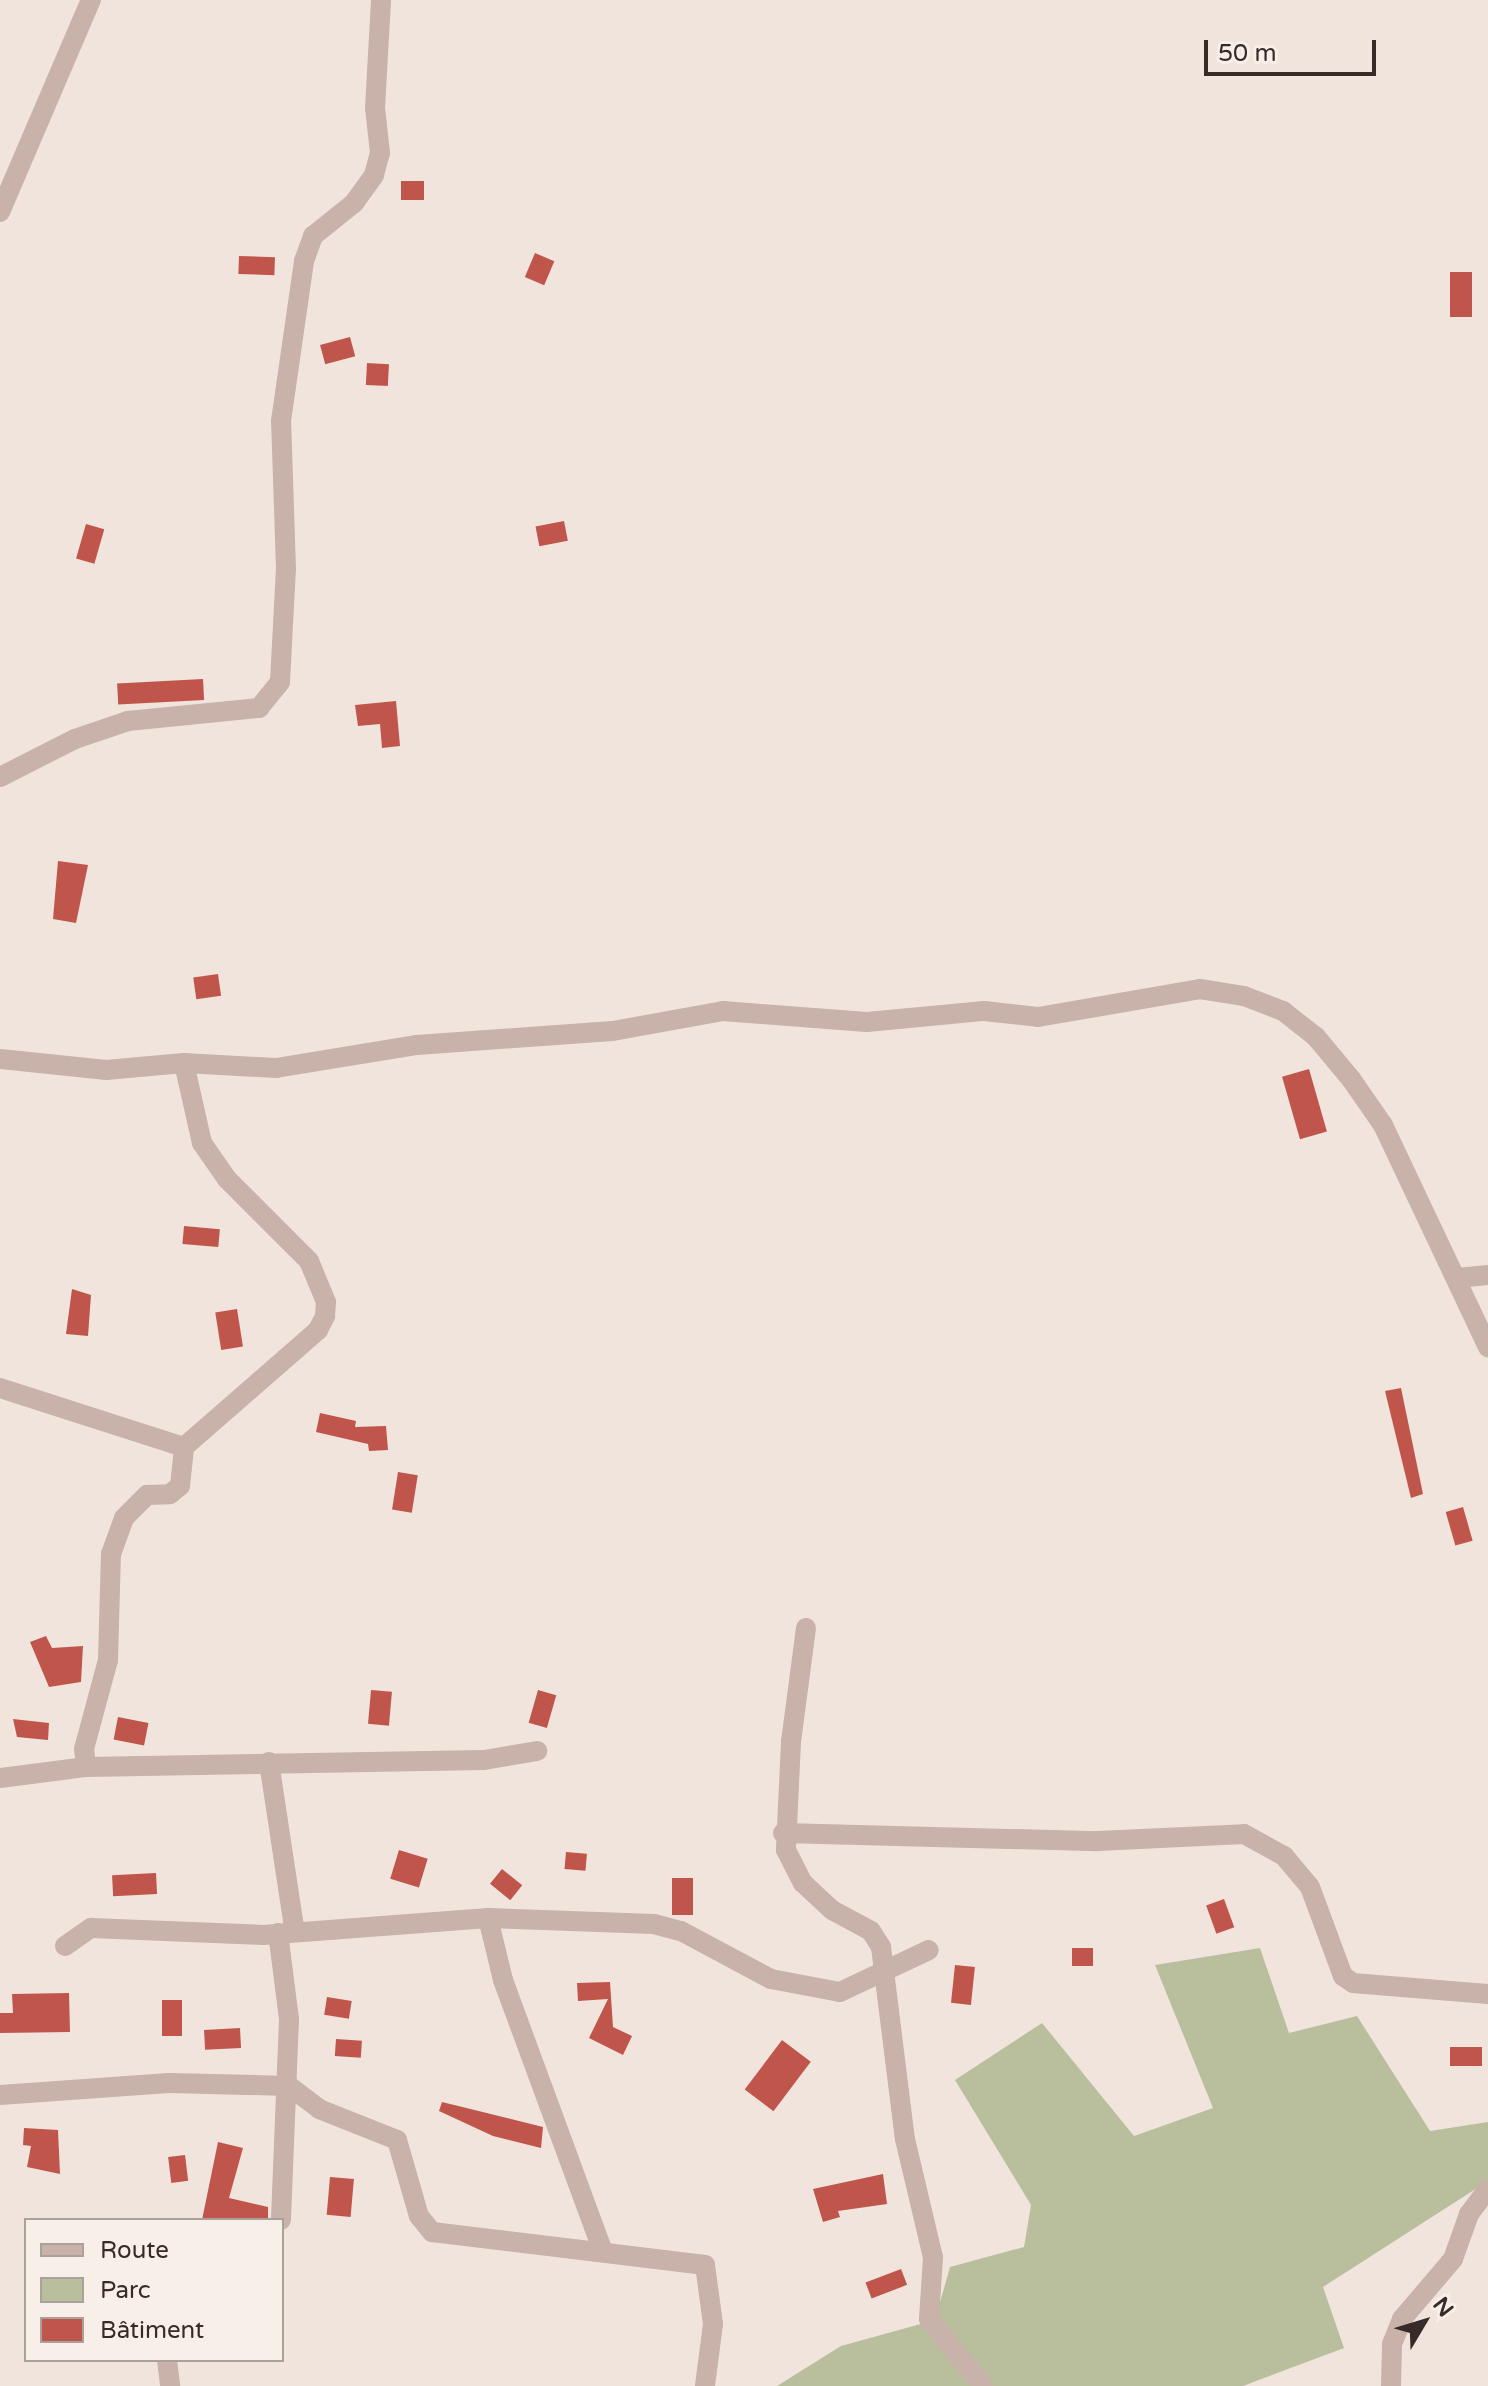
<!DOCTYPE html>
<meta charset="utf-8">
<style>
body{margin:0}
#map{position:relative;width:1488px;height:2386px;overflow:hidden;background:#f1e4dd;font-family:"Varela Round",sans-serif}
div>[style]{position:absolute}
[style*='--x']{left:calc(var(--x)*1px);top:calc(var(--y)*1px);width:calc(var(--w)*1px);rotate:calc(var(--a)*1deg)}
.green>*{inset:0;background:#b9bf9d}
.building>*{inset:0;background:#c0554c;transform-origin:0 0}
.minor>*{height:20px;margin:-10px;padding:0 10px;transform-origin:10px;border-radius:10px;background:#c8b2a9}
span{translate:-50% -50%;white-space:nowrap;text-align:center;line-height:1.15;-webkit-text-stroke:8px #f9efe9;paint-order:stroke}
.legend{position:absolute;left:24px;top:2218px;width:260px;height:144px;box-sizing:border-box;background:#f9efe9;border:2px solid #aba19c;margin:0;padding:10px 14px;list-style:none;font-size:24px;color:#362b29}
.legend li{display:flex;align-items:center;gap:16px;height:40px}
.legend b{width:40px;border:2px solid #aba19c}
.north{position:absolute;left:1384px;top:2282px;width:80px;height:80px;-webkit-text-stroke:6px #f9efe9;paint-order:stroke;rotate:52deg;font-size:22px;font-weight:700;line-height:32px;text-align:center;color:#362b29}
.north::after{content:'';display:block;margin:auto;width:28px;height:36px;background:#362b29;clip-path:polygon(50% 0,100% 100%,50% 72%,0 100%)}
.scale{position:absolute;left:1204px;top:40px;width:172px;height:36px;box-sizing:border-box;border:4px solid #362b29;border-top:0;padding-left:10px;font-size:24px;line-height:28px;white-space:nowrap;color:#362b29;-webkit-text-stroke:6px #f9efe9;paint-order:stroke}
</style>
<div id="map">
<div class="green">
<i style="clip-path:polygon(1260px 1948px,1289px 2033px,1357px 2016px,1430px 2131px,1488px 2122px,1488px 2181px,1323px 2287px,1344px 2348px,1243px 2386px,777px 2386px,841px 2346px,935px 2320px,950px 2267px,1024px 2247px,1031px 2205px,955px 2080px,1042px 2023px,1134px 2136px,1213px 2108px,1155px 1965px)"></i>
</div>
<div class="building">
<i style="left:401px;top:181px;width:23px;height:19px"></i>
<i style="left:535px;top:253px;width:21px;height:26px;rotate:23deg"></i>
<i style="left:239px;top:256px;width:36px;height:18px;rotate:2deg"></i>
<i style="left:1450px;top:272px;width:22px;height:45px"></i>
<i style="left:350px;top:337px;width:20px;height:31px;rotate:75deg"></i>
<i style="left:367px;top:363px;width:22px;height:22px;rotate:3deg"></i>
<i style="left:564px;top:521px;width:20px;height:29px;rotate:79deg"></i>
<i style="left:86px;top:524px;width:19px;height:36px;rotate:16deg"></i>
<i style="left:203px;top:679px;width:21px;height:86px;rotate:87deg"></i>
<i style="clip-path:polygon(396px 701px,400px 746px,382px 748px,380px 724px,358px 726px,355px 705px)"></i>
<i style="clip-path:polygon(58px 861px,88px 865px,76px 923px,53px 919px)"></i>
<i style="left:218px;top:974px;width:22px;height:25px;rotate:82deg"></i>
<i style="left:1309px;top:1069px;width:65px;height:28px;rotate:74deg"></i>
<i style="left:184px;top:1226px;width:36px;height:18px;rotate:5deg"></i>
<i style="clip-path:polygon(72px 1289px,91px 1295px,88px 1336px,66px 1334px)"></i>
<i style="left:237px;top:1309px;width:38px;height:22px;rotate:81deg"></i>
<i style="clip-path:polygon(1401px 1388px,1423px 1494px,1411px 1498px,1385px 1391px)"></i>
<i style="clip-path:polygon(320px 1413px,356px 1421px,355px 1427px,386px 1426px,388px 1450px,369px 1451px,368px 1444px,316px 1432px)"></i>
<i style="left:398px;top:1472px;width:20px;height:38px;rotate:9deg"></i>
<i style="left:1463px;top:1507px;width:35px;height:18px;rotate:74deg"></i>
<i style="clip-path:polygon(46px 1636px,52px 1648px,83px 1646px,81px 1682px,49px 1687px,30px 1642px)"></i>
<i style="left:371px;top:1690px;width:21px;height:34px;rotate:5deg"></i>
<i style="left:538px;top:1690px;width:19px;height:34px;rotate:16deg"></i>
<i style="left:118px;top:1717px;width:31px;height:23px;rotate:11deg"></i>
<i style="clip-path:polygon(13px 1719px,49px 1723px,48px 1740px,17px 1737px)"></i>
<i style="left:399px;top:1850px;width:30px;height:30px;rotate:17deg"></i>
<i style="left:566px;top:1852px;width:21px;height:17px;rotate:5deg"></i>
<i style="left:502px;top:1869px;width:26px;height:19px;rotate:39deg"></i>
<i style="left:156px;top:1873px;width:21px;height:44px;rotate:87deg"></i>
<i style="left:672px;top:1878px;width:21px;height:37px"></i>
<i style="left:1224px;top:1899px;width:30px;height:19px;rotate:70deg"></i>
<i style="left:1072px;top:1948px;width:21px;height:18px"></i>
<i style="left:955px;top:1965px;width:20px;height:38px;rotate:6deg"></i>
<i style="clip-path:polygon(610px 1982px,613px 2027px,632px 2036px,623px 2055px,589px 2038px,608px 1999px,578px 2001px,577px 1983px)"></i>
<i style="clip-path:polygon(69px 1993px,70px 2032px,0 2033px,0 2013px,13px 2013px,12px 1994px)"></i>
<i style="left:327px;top:1997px;width:25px;height:18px;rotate:9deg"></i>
<i style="left:162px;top:2000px;width:20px;height:36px"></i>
<i style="left:240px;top:2028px;width:20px;height:36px;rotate:87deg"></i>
<i style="left:336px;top:2039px;width:26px;height:17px;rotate:4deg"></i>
<i style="left:782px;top:2040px;width:36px;height:62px;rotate:37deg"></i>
<i style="left:1482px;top:2047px;width:19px;height:32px;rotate:90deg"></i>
<i style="clip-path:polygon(442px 2102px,543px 2127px,541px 2148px,493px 2136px,439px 2111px)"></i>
<i style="clip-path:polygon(24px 2128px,58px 2130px,60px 2174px,27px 2167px,31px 2146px,23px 2145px)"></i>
<i style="clip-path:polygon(218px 2142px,243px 2148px,229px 2198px,268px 2207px,268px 2220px,202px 2220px)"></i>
<i style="left:185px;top:2155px;width:26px;height:17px;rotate:83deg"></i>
<i style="clip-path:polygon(883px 2174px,887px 2204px,838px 2211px,840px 2217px,823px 2222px,813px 2189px)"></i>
<i style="left:330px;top:2177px;width:24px;height:38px;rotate:5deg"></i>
<i style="left:901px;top:2269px;width:17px;height:38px;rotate:69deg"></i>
</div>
<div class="minor">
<i style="--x:0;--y:212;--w:231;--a:-66.8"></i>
<i style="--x:0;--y:777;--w:84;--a:-26.9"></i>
<i style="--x:75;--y:739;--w:56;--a:-18.8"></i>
<i style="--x:128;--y:721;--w:132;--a:-5.7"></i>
<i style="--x:259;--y:708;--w:33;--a:-51"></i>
<i style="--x:280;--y:682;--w:113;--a:-87"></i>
<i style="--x:286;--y:569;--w:148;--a:-91.9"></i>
<i style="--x:281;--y:421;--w:162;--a:-81.8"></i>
<i style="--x:304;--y:261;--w:27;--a:-70"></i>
<i style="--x:313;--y:236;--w:53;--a:-38.8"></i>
<i style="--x:354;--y:203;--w:34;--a:-54"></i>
<i style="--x:374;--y:175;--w:23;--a:-75"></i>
<i style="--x:380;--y:153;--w:45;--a:-96.3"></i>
<i style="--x:375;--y:108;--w:108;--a:-86.8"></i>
<i style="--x:0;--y:1059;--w:107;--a:5.9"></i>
<i style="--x:106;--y:1070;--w:78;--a:-5.1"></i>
<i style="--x:184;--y:1063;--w:92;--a:3.1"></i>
<i style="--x:276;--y:1068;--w:143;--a:-9.3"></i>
<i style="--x:417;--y:1045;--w:196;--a:-4.1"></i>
<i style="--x:613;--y:1031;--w:112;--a:-10.3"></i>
<i style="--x:723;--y:1011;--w:144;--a:4.4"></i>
<i style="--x:867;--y:1022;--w:118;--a:-5.4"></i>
<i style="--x:984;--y:1011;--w:54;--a:6.3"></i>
<i style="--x:1038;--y:1017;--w:164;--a:-9.8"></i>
<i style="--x:1200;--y:989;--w:45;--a:9"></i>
<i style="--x:1244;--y:996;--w:42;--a:21"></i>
<i style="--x:1283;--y:1011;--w:42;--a:38.2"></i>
<i style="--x:1316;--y:1037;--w:55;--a:50.2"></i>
<i style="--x:1351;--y:1079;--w:56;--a:55.2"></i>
<i style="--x:1383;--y:1125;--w:246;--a:64.7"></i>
<i style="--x:1458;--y:1278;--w:30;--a:-6"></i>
<i style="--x:0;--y:1388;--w:193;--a:17.8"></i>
<i style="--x:806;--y:1628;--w:115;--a:97.5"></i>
<i style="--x:791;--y:1742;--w:108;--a:92.7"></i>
<i style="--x:786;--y:1850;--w:37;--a:63"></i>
<i style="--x:803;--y:1883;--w:40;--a:43"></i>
<i style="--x:832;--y:1910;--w:44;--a:28.3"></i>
<i style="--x:871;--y:1931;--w:19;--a:58"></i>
<i style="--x:881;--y:1947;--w:193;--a:82.9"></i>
<i style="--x:905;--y:2139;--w:121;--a:76.7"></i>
<i style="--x:933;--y:2257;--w:62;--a:93.7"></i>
<i style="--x:929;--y:2319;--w:86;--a:51.1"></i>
<i style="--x:269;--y:1762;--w:168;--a:81.4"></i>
<i style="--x:86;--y:1767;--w:18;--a:-96"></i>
<i style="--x:84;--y:1749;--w:92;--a:-74.9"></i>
<i style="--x:108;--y:1660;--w:106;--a:-88.4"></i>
<i style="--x:111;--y:1554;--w:38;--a:-70"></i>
<i style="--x:124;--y:1518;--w:33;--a:-45"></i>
<i style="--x:147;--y:1495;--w:23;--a:-2"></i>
<i style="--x:170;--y:1494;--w:13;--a:-39"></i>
<i style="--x:180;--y:1486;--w:39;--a:-84"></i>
<i style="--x:184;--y:1447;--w:178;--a:-41.1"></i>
<i style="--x:318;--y:1330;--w:16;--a:-63"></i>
<i style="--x:325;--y:1316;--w:14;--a:-86"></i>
<i style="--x:326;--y:1302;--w:44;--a:-112.5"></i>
<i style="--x:309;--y:1261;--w:116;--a:-135"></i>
<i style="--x:227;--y:1179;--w:44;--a:-124.8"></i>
<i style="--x:202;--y:1143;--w:82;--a:-102.7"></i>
<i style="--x:0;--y:1778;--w:87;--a:-7.3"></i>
<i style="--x:86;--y:1767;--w:398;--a:-1"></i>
<i style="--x:484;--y:1760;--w:54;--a:-9.6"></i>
<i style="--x:783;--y:1833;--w:315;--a:1.5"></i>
<i style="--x:1098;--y:1841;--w:146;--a:-2.7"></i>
<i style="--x:1244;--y:1834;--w:46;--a:28.8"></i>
<i style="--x:1284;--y:1856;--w:40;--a:50"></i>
<i style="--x:1310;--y:1887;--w:95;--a:69.7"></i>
<i style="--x:1343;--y:1976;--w:12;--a:35"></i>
<i style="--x:1353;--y:1983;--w:135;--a:4.7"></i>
<i style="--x:488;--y:1918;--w:64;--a:76.4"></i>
<i style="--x:503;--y:1980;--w:290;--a:69.8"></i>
<i style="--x:278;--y:1933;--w:87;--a:82.7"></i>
<i style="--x:289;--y:2019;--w:201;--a:92.3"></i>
<i style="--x:65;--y:1946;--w:32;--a:-35"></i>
<i style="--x:91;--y:1928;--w:172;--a:2.3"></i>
<i style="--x:263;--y:1935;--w:226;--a:-4.3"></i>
<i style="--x:488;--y:1918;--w:166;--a:2.1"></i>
<i style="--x:654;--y:1924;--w:28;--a:15"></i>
<i style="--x:681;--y:1931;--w:102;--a:28.1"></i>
<i style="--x:771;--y:1979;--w:70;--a:10.7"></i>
<i style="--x:840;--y:1992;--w:98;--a:-25.3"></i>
<i style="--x:0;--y:2095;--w:169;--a:-4.1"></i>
<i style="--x:169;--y:2083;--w:120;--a:1.4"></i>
<i style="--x:289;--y:2086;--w:38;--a:37"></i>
<i style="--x:319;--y:2109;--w:84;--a:21.7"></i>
<i style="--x:397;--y:2140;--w:79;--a:73.9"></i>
<i style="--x:419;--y:2216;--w:21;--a:51"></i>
<i style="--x:432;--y:2232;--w:275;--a:6.9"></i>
<i style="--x:705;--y:2265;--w:60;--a:82.3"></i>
<i style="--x:713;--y:2324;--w:63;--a:97.4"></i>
<i style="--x:167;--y:2360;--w:26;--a:83"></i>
<i style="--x:1391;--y:2386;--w:42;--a:-88.6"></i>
<i style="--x:1392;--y:2344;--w:27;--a:-68"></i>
<i style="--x:1402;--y:2319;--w:79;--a:-49.6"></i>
<i style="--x:1453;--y:2259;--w:48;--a:-70.4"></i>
<i style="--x:1469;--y:2214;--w:31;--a:-53"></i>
</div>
<ul class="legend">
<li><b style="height:10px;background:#c8b2a9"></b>Route</li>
<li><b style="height:22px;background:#b9bf9d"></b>Parc</li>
<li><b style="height:22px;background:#c0554c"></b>Bâtiment</li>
</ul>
<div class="north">N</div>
<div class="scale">50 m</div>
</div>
